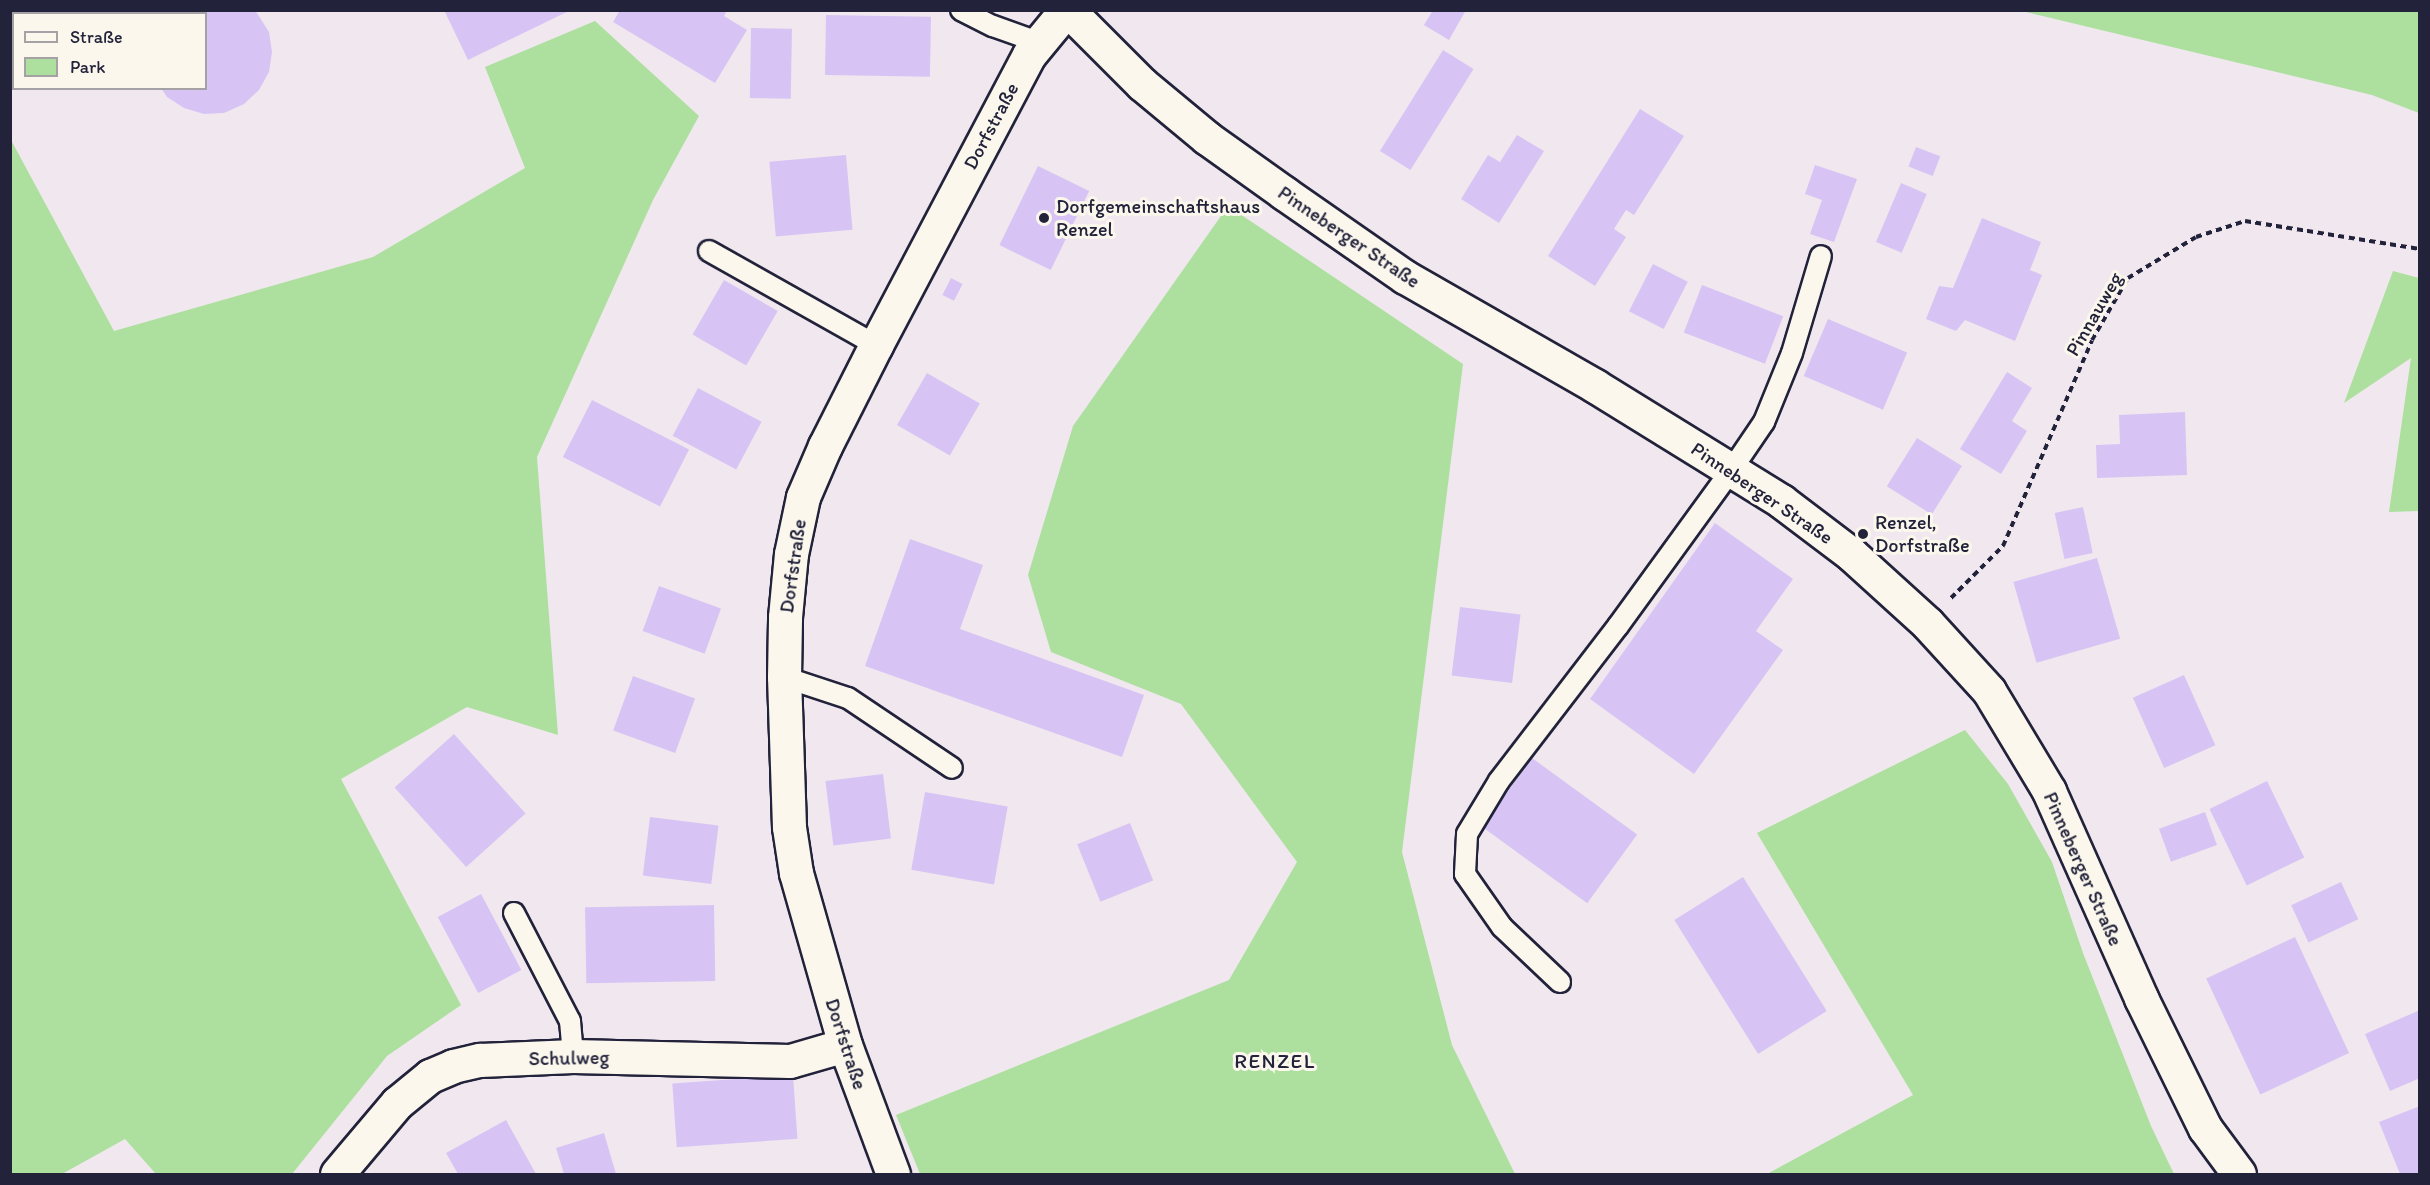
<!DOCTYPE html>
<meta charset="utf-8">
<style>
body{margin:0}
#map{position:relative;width:2430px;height:1185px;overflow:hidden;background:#f0e8ee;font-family:Itim,sans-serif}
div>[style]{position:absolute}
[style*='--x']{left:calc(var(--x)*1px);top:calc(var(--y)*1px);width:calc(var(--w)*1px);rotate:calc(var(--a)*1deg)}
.green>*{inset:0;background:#addf9f}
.building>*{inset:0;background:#d8c4f4;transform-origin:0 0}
.path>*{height:4px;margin-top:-2px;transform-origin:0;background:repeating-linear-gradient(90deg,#22223b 0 6px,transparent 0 10.5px)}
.roads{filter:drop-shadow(2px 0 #22223b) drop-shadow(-2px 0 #22223b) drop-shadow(0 2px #22223b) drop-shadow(0 -2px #22223b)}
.lane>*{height:20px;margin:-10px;padding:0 10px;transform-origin:10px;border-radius:10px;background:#fbf7ec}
.street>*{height:33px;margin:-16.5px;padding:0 16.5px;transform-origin:16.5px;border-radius:16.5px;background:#fbf7ec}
.secondary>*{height:33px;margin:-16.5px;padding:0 16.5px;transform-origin:16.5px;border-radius:16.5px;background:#fbf7ec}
.dots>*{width:16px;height:16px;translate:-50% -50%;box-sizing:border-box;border:3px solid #fbf7ec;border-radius:50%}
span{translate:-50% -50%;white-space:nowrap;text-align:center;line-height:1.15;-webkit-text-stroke:6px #fbf7ec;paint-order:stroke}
.street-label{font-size:20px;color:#22223b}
.poi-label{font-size:20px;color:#22223b}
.left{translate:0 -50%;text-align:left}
.neighbourhood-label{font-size:21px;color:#22223b;letter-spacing:1.5px}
.frame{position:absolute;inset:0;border:12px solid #22223b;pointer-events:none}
.legend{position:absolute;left:12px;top:12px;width:195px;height:78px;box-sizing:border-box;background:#fbf7ec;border:2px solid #a4a2a5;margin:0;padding:8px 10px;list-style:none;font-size:18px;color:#22223b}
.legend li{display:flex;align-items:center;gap:12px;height:30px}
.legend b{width:30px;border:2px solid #a4a2a5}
</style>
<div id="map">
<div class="green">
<i style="clip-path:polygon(2022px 11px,2419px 11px,2419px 113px,2372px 95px)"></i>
<i style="clip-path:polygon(595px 21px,699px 116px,653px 200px,537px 457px,558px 735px,467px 707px,341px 779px,461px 1005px,387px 1056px,292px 1174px,156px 1174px,125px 1139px,62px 1174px,11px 1174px,11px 140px,114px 331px,373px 257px,525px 168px,485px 67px)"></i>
<i style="clip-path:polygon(1228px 206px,1463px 364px,1402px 852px,1452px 1045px,1515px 1174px,920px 1174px,896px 1115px,1229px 980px,1297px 862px,1181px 704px,1051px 652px,1028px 575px,1073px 426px)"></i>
<i style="clip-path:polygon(2393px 271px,2419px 278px,2419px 511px,2389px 512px,2411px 358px,2344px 403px)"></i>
<i style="clip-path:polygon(1965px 730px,2008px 784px,2052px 862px,2083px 953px,2151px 1126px,2174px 1174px,1767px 1174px,1913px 1095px,1757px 833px)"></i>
</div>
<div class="building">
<i style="clip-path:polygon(165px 10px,255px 10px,269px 32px,272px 52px,269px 72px,259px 90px,244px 104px,224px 113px,204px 114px,184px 108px,167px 97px,161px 88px,206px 88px,206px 14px,163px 14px)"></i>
<i style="clip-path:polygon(444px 10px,571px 10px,468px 60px)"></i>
<i style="clip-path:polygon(620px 10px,727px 10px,724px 16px,747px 30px,715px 83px,613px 22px)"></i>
<i style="clip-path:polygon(1433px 10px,1466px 10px,1449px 40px,1424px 25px)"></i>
<i style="left:826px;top:15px;width:105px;height:60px;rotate:1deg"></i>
<i style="left:751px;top:28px;width:41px;height:70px;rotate:1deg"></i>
<i style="left:1443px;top:50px;width:36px;height:119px;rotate:32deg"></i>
<i style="clip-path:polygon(1640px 109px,1684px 136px,1634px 215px,1626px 210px,1614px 229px,1626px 237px,1595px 286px,1548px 256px)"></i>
<i style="clip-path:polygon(1517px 135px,1544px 151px,1499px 223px,1461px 199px,1488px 155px,1500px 162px)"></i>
<i style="left:1916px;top:147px;width:26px;height:21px;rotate:21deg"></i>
<i style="left:846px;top:155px;width:75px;height:77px;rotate:85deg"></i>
<i style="clip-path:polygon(1815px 165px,1857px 179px,1834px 242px,1810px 234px,1822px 200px,1805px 194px)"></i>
<i style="left:1038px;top:166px;width:57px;height:88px;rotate:26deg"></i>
<i style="left:1901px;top:183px;width:28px;height:64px;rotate:23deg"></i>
<i style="clip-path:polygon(1982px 218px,2041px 242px,2030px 270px,2042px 275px,2015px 341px,1965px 320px,1956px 331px,1926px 319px,1939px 286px,1953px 288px)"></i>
<i style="left:1653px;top:264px;width:39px;height:53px;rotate:27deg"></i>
<i style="left:951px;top:278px;width:13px;height:19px;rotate:27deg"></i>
<i style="left:724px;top:280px;width:62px;height:63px;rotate:30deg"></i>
<i style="left:1702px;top:285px;width:87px;height:51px;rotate:21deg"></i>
<i style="left:1828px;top:319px;width:86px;height:62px;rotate:23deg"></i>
<i style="clip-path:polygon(2007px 372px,2032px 388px,2012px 421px,2027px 431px,2001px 474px,1960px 449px)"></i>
<i style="left:927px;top:373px;width:61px;height:60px;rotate:30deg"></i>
<i style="left:698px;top:388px;width:72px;height:54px;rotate:28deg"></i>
<i style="left:592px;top:400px;width:109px;height:64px;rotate:27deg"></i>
<i style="clip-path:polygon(2185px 412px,2187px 475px,2097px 478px,2096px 445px,2120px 444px,2119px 415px)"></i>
<i style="left:1917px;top:438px;width:53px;height:57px;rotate:32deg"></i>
<i style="left:2083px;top:507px;width:47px;height:29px;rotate:78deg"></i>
<i style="clip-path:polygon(1715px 523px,1793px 579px,1756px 631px,1783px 650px,1694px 774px,1590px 699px)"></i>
<i style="clip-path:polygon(910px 539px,983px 565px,960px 629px,1144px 695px,1122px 757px,865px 666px)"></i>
<i style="left:2097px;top:558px;width:84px;height:87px;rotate:74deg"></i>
<i style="left:659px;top:586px;width:66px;height:48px;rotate:20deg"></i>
<i style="left:1460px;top:607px;width:61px;height:69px;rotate:7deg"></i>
<i style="left:2184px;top:675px;width:77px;height:56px;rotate:66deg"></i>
<i style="left:633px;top:676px;width:66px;height:58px;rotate:20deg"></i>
<i style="left:454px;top:734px;width:107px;height:80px;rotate:48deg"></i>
<i style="left:1532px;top:758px;width:130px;height:85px;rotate:36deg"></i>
<i style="left:883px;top:774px;width:65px;height:58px;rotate:83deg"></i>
<i style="left:2267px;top:781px;width:85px;height:64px;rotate:64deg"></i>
<i style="left:925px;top:792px;width:84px;height:79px;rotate:10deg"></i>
<i style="left:2205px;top:812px;width:35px;height:49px;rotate:70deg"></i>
<i style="left:650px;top:817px;width:69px;height:59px;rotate:7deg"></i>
<i style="left:1130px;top:823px;width:62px;height:57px;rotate:68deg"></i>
<i style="left:1743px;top:877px;width:158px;height:81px;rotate:58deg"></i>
<i style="left:2341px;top:882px;width:41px;height:55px;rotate:65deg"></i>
<i style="left:481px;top:894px;width:86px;height:49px;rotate:62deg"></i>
<i style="left:714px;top:905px;width:76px;height:129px;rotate:89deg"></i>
<i style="left:2295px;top:937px;width:128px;height:98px;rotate:65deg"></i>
<i style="clip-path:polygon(2420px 1010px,2420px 1078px,2390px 1091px,2365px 1034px)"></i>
<i style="left:793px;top:1075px;width:64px;height:121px;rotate:86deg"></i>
<i style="clip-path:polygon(2420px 1106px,2420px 1174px,2400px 1174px,2379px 1122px)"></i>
<i style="clip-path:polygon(506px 1120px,536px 1174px,458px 1174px,446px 1153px)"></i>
<i style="clip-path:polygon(604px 1133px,616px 1174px,564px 1174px,556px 1148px)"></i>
</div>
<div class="path">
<i style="--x:1951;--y:598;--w:74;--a:-45"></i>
<i style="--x:2003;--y:546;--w:224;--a:-66.6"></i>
<i style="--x:2092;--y:340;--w:72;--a:-59.9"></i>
<i style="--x:2128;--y:278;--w:79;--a:-31.1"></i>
<i style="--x:2196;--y:237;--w:52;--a:-18.1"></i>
<i style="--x:2245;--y:221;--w:177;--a:9.1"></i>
</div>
<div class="roads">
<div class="lane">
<i style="--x:961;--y:10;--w:36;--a:27"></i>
<i style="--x:993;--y:26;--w:48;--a:19.6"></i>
<i style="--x:709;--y:251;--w:192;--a:29.4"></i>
<i style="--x:784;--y:677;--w:67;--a:18.2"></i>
<i style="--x:848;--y:698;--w:125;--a:33.9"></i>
<i style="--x:514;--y:913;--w:122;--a:62.6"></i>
<i style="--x:570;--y:1021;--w:35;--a:85"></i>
<i style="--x:1560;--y:982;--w:80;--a:-136.5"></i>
<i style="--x:1502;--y:927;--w:65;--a:-124.9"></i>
<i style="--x:1465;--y:874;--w:40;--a:-87.1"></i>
<i style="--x:1467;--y:834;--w:62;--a:-58.9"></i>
<i style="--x:1499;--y:781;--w:195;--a:-52.5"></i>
<i style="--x:1618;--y:626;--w:194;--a:-54"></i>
<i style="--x:1732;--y:469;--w:57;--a:-55.8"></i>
<i style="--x:1764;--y:422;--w:74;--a:-67.9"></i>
<i style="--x:1792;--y:353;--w:101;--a:-73.4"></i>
</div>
<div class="street">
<i style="--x:337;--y:1174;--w:93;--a:-49.8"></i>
<i style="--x:397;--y:1103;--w:43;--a:-39.3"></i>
<i style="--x:430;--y:1076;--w:25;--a:-23"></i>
<i style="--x:453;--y:1066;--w:28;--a:-13"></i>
<i style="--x:480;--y:1060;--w:93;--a:-2.5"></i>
<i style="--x:573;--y:1056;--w:217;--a:1.3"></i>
<i style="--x:790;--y:1061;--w:57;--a:-16.2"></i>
<i style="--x:893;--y:1174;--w:138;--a:-110.4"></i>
<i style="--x:845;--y:1045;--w:179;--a:-105.9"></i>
<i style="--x:796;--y:873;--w:47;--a:-98.7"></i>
<i style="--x:789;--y:827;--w:150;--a:-91.9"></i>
<i style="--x:784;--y:677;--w:60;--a:-89"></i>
<i style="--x:785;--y:617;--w:63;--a:-84.6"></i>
<i style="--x:791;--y:554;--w:58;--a:-78.1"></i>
<i style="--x:803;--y:497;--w:56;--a:-66.7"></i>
<i style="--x:825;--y:446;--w:113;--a:-63.2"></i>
<i style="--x:876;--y:345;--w:328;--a:-62.2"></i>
<i style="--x:1029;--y:55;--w:58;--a:-50.6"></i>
</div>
<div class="secondary">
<i style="--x:1068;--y:10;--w:105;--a:45"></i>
<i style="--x:1142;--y:84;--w:85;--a:39.7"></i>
<i style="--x:1207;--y:138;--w:95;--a:35.5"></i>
<i style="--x:1284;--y:193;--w:147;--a:34.8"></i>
<i style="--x:1405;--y:277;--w:219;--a:29.8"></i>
<i style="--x:1595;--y:386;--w:219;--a:31.7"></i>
<i style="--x:1781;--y:501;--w:88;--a:37.1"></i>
<i style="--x:1851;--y:554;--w:103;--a:42.2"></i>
<i style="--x:1927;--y:623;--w:92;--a:47.6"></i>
<i style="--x:1989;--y:691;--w:117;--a:59"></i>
<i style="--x:2049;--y:791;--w:227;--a:66"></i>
<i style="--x:2141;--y:998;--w:145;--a:63.8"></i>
<i style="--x:2205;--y:1128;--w:57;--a:53.5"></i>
</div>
</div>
<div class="dots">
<i style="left:1044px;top:218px;background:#22223b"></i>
<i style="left:1863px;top:534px;background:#22223b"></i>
</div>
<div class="street-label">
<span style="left:991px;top:126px;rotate:-62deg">Dorfstraße</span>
<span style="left:1349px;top:237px;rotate:34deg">Pinneberger Straße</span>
<span style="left:2094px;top:314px;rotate:-60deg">Pinnauweg</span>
<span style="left:1762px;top:493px;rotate:34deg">Pinneberger Straße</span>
<span style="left:793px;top:566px;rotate:-82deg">Dorfstraße</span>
<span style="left:2083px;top:869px;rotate:66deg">Pinneberger Straße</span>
<span style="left:846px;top:1044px;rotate:72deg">Dorfstraße</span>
<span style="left:569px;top:1058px;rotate:-1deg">Schulweg</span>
</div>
<div class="poi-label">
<span class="left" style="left:1056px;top:218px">Dorfgemeinschaftshaus<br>Renzel</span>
<span class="left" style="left:1875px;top:534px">Renzel,<br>Dorfstraße</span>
</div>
<div class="neighbourhood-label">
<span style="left:1275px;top:1061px">RENZEL</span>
</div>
<div class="frame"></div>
<ul class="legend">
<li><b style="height:8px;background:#fbf7ec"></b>Straße</li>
<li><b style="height:16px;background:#addf9f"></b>Park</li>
</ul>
</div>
